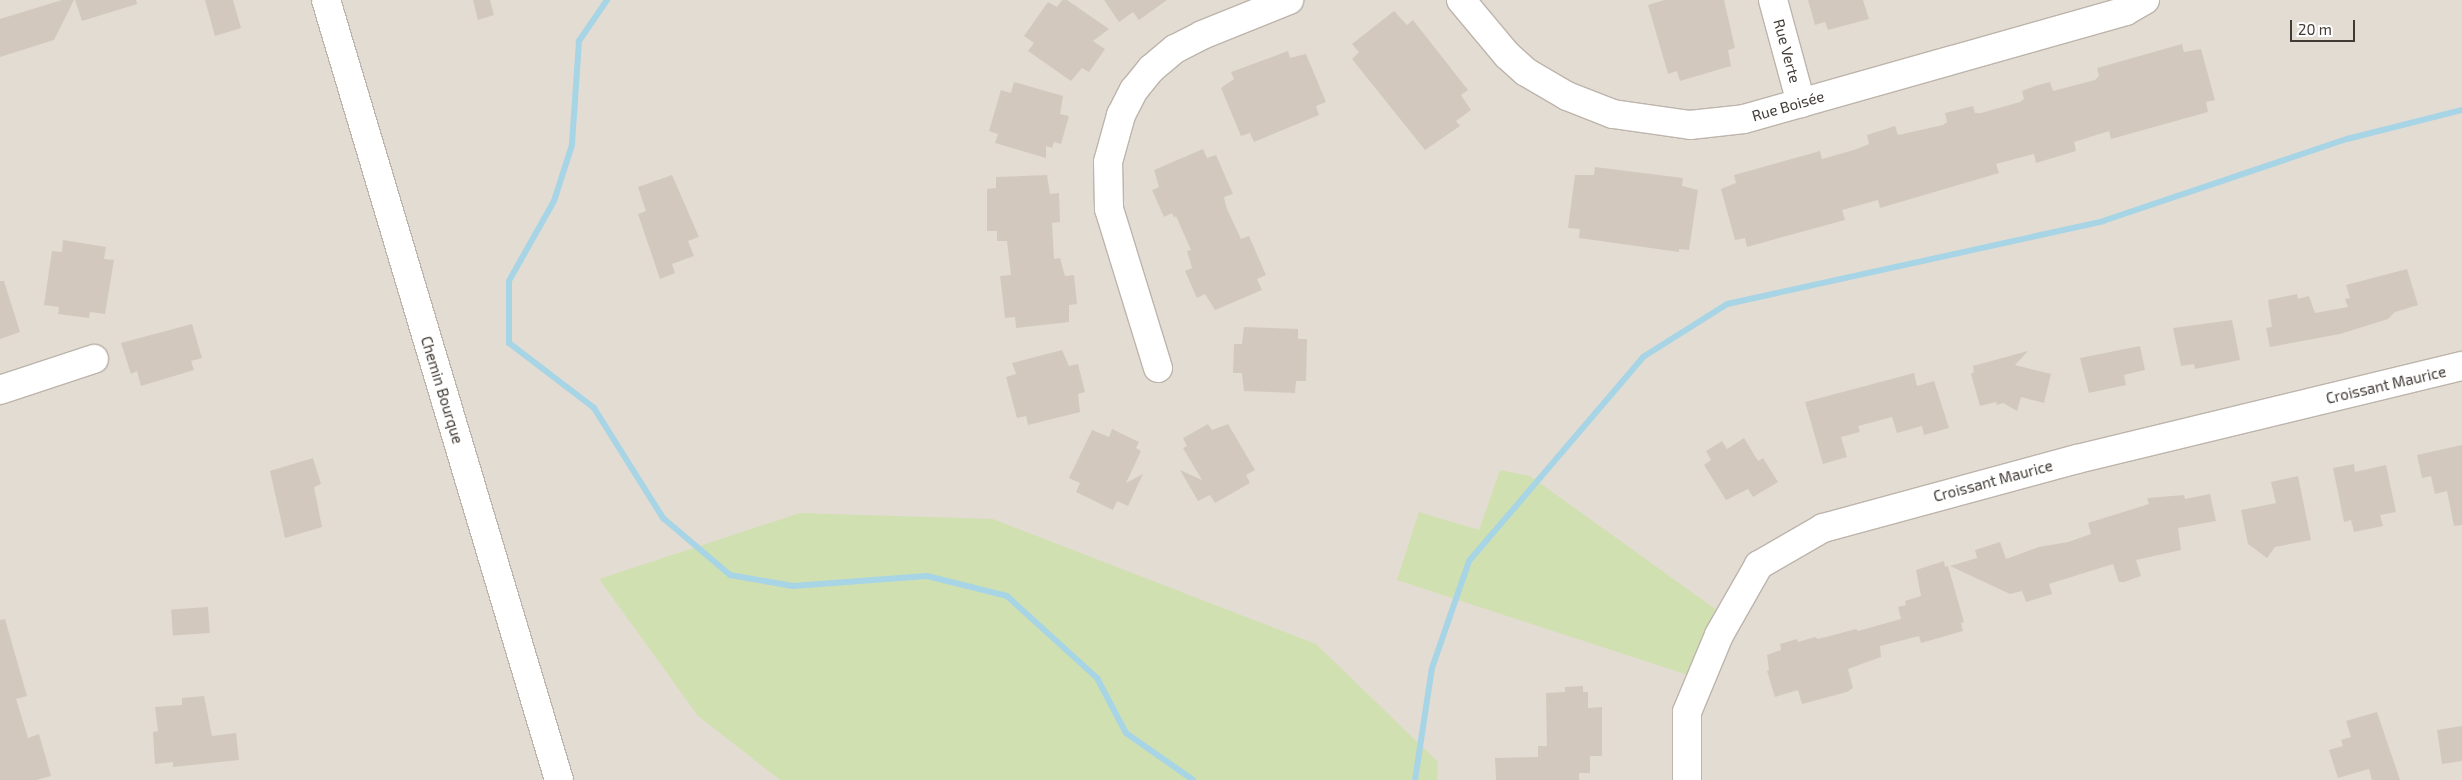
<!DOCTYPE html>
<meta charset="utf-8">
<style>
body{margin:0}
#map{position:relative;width:2462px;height:780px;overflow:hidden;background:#f0ebe4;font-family:"Exo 2",sans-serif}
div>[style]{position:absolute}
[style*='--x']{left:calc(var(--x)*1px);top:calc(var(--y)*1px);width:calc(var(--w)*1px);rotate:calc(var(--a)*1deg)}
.residential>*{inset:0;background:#e3dcd3;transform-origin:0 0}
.green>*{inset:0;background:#d1e0b1}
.stream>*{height:6px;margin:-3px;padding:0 3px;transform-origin:3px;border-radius:3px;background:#a7d5e6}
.building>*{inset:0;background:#d3c8be;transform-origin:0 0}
.roads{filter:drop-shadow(1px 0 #bdb4ab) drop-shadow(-1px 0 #bdb4ab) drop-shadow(0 1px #bdb4ab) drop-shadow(0 -1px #bdb4ab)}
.minor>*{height:28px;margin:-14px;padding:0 14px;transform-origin:14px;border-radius:14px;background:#fff}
span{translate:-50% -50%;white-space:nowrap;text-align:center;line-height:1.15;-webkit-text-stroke:4px #fff;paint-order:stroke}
.street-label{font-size:15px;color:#413b35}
.scale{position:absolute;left:2290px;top:20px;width:65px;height:22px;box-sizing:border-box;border:2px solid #413b35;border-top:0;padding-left:6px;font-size:15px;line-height:18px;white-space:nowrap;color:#413b35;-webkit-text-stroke:4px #fff;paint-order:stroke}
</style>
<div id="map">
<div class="residential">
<i style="left:0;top:0;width:2462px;height:780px"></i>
</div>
<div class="green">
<i style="clip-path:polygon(1500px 470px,1530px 476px,1728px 618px,1700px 679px,1397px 580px,1419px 512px,1479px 530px)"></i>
<i style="clip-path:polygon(800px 513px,993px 519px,1316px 644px,1438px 762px,1437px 780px,780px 780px,698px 716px,599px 579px)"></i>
</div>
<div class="stream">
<i style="--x:607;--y:0;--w:50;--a:124.3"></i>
<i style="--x:579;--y:41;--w:104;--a:93.9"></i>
<i style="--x:572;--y:145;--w:59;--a:107.8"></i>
<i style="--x:554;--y:201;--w:92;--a:119.4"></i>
<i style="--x:509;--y:281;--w:62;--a:90"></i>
<i style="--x:509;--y:343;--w:107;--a:37.4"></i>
<i style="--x:594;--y:408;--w:130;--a:57.9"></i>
<i style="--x:663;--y:518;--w:88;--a:40.4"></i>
<i style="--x:730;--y:575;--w:64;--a:9.9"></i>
<i style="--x:793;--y:586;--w:134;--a:-4.3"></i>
<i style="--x:927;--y:576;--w:82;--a:14"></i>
<i style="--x:1007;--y:596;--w:122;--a:42.3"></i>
<i style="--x:1097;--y:678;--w:62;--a:62.2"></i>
<i style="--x:1126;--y:733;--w:82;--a:35"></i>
<i style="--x:1415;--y:780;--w:113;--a:-81.4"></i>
<i style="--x:1432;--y:668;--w:113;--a:-70.9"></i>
<i style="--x:1469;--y:561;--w:268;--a:-49.5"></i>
<i style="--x:1643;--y:357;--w:99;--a:-32.2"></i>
<i style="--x:1727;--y:304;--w:385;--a:-12.4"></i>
<i style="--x:2103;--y:221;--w:257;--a:-18.6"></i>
<i style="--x:2347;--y:139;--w:119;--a:-14.2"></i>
</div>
<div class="building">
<i style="clip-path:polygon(62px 0,74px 0,54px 40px,0 57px,0 19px)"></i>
<i style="clip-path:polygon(75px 0,136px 0,137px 4px,82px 21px)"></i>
<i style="clip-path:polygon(205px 0,233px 0,241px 28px,215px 36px)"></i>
<i style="clip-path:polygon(473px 0,490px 0,494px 15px,478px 20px)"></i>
<i style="clip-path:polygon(1062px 0,1067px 0,1109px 29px,1093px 41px,1105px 49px,1089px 72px,1082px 68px,1071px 81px,1028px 51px,1034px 43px,1024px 36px,1048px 2px,1057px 7px)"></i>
<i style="clip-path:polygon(1104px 0,1167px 0,1139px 20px,1133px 12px,1119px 22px)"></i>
<i style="clip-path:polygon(1664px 0,1724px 0,1735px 48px,1728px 50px,1731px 66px,1680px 81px,1677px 71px,1668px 74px,1648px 5px)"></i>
<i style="clip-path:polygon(1808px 0,1863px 0,1869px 19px,1828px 30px,1825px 22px,1815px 25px)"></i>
<i style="clip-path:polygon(1394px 11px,1407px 25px,1413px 20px,1468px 90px,1461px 95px,1471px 110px,1456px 121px,1460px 126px,1425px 150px,1352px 59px,1359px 52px,1352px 44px)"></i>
<i style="clip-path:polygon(2182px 44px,2184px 52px,2201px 49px,2215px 100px,2206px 102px,2208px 112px,2111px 139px,2109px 131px,2074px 142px,2076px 151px,2036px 163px,2034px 154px,1996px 164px,1999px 173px,1880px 208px,1878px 200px,1842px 210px,1845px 220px,1790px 235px,1747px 247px,1745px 238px,1735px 240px,1721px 189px,1736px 183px,1734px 175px,1820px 151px,1822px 159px,1854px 150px,1869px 144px,1867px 135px,1895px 126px,1898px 135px,1943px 125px,1947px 122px,1945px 113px,1973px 106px,1975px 113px,1981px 113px,2020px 102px,2024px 99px,2022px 91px,2035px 86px,2050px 82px,2053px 91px,2095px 80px,2099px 76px,2097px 68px)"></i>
<i style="clip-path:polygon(1288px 51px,1290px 58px,1306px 54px,1326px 102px,1316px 106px,1319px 115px,1254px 142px,1250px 133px,1241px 136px,1221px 88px,1234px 79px,1231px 72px)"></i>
<i style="clip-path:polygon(1014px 82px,1063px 96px,1060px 114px,1069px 116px,1061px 144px,1054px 142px,1052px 148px,1046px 146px,1046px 158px,995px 143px,998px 134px,989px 131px,1001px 90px,1011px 93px)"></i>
<i style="clip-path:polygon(1203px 149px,1207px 158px,1216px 155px,1233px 194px,1224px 197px,1227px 209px,1241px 239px,1249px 236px,1266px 275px,1257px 279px,1262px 290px,1215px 310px,1205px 294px,1197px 298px,1185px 271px,1192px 268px,1187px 251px,1191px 250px,1176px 216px,1174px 218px,1172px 213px,1164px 217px,1152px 190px,1159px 187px,1154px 170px)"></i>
<i style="clip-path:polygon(1595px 167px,1683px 178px,1682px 186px,1698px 190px,1689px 250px,1679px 249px,1679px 252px,1579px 238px,1580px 229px,1568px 228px,1575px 175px,1594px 175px)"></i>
<i style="clip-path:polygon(672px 175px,699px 237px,688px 241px,694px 256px,672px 264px,675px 273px,660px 279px,638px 214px,646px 211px,638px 187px)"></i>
<i style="clip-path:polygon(1047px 175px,1050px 194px,1059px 193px,1060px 222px,1052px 223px,1054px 259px,1060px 258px,1065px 276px,1074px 275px,1077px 304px,1069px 305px,1069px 322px,1016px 328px,1015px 317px,1005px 318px,1000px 276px,1011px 275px,1007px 241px,997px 241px,997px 231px,987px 231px,987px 189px,996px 188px,996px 177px)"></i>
<i style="clip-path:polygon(63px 240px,106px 247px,104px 259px,114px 260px,105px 314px,90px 312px,89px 318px,58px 314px,59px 307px,44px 305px,52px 251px,62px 252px)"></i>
<i style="clip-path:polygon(2407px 269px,2418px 305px,2395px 312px,2388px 319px,2340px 334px,2270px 347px,2266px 328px,2272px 327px,2268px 300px,2297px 294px,2298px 299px,2309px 296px,2315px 313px,2348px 307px,2345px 299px,2350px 298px,2346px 285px)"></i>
<i style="clip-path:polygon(0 281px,4px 281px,20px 332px,0 339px)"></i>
<i style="clip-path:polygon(2232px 320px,2240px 360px,2195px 369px,2194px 364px,2181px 366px,2173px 328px)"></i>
<i style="clip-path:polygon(192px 324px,202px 358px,191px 361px,194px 370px,141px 386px,137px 371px,131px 374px,121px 343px)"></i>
<i style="clip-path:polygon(1244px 327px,1298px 329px,1298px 339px,1307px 339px,1306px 381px,1296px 381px,1295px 393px,1244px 391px,1242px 373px,1233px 373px,1234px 344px,1242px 344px)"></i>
<i style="clip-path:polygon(2140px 346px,2145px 370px,2124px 375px,2126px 385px,2089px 393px,2080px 358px)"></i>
<i style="clip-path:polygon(1062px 350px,1069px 366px,1078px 364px,1085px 392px,1078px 394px,1080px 412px,1028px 425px,1026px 416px,1017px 418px,1006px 377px,1016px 374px,1012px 363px)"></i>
<i style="clip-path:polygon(2028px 351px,2015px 365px,2051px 374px,2044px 403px,2021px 397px,2017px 411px,2003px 403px,1997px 405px,1996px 402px,1980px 406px,1971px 374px,1974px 372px,1973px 366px)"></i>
<i style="clip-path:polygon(1914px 373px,1917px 386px,1934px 381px,1949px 428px,1924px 435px,1922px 426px,1897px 433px,1892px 417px,1858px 426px,1860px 432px,1841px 437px,1847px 457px,1823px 464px,1805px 402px)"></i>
<i style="clip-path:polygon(1208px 424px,1212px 430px,1228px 424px,1255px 470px,1246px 475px,1250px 483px,1215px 503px,1210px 495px,1198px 501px,1180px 470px,1202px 480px,1183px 448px,1187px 446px,1183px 438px)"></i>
<i style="clip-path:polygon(1112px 429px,1139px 442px,1136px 448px,1141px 451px,1126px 483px,1143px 474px,1128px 506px,1117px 501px,1113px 510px,1076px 492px,1080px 483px,1069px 478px,1092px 430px,1109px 437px)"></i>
<i style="clip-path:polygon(1744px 438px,1758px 461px,1763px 458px,1778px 482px,1753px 497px,1748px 489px,1726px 500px,1704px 465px,1711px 460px,1706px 451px,1722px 441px,1727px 449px)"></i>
<i style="clip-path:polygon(2462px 445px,2462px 525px,2454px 526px,2447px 491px,2435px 494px,2431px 476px,2422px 478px,2417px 455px)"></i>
<i style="clip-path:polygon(313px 458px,321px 484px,314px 487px,322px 527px,285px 538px,270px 471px)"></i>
<i style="clip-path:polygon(2354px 464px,2355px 472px,2386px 465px,2396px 512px,2380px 515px,2383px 526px,2354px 532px,2351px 520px,2344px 522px,2333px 468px)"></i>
<i style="clip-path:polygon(2298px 476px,2311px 540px,2275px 547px,2267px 558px,2248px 544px,2241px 510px,2276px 503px,2271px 482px)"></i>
<i style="clip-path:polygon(2210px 494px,2216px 521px,2178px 528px,2181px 550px,2136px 560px,2141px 576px,2124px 582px,2119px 582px,2113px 564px,2049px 584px,2052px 594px,2026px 602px,2022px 591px,2010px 594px,1950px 566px,1977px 558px,1975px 550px,2000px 542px,2006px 559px,2039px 547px,2068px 542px,2091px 534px,2088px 523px,2149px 504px,2147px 498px,2184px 495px,2185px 499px)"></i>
<i style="clip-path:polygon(1944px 561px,1945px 567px,1948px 566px,1964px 622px,1961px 623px,1963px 631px,1921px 643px,1919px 636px,1880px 646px,1881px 657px,1848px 669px,1853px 688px,1847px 692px,1802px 704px,1798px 690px,1775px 697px,1767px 671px,1769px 670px,1767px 655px,1781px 650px,1780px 644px,1797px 639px,1798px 642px,1815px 637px,1818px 639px,1856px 629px,1858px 631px,1901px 619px,1898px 607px,1906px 605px,1905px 601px,1921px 596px,1916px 570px)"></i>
<i style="left:208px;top:607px;width:26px;height:37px;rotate:86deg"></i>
<i style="clip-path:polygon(5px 619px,27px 696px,16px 699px,22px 718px,28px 738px,39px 734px,51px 776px,36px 780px,0 780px,0 620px)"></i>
<i style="clip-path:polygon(1583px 686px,1583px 692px,1588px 692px,1588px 708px,1602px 707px,1602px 756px,1590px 756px,1590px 773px,1579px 773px,1579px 780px,1496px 780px,1495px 758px,1538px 757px,1538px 746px,1547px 746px,1546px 693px,1565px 692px,1565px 687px)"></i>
<i style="clip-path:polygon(204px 696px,212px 736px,236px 733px,239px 760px,173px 767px,173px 762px,155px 764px,153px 732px,158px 731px,155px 707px,182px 705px,182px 698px)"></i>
<i style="clip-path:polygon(2377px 712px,2400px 780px,2372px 780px,2369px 769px,2338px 778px,2329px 750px,2343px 746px,2341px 740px,2351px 737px,2346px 721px)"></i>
<i style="clip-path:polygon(2462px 726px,2462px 761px,2442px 764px,2437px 730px)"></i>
</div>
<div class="roads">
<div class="minor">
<i style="--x:326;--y:0;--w:814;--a:73.37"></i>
<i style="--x:1461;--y:0;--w:72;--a:50.1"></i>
<i style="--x:1507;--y:55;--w:25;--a:42"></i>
<i style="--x:1526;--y:72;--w:48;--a:30.3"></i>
<i style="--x:1567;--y:96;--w:49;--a:21.4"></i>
<i style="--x:1613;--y:114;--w:78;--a:8.1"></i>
<i style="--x:1690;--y:125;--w:54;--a:-6.3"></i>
<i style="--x:1744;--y:119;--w:397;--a:-15.8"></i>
<i style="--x:2126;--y:11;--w:22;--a:-30"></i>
<i style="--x:1773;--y:0;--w:107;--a:74.8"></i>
<i style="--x:1158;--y:368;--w:166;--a:-107.1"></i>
<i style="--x:1109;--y:209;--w:47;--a:-91.2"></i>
<i style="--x:1108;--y:162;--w:49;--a:-74.5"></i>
<i style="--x:1121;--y:115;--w:28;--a:-63"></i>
<i style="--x:1134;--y:90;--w:27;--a:-51"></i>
<i style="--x:1151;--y:69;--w:31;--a:-40"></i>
<i style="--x:1175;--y:49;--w:30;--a:-27"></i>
<i style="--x:1202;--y:35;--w:94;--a:-21.9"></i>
<i style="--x:0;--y:390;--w:99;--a:-18.3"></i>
<i style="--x:1687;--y:780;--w:68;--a:-90"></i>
<i style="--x:1687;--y:712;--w:83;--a:-67.4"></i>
<i style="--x:1719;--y:635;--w:81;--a:-60.3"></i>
<i style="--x:1759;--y:565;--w:74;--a:-30"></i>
<i style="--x:1823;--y:528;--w:263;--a:-15.2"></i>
<i style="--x:2077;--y:459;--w:396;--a:-13.6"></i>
</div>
</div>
<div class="street-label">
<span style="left:1787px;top:51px;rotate:75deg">Rue Verte</span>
<span style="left:1788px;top:106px;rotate:-16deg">Rue Boisée</span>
<span style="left:2386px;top:385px;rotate:-13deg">Croissant Maurice</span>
<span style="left:442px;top:390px;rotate:73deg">Chemin Bourque</span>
<span style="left:1993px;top:481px;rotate:-15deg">Croissant Maurice</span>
</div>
<div class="scale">20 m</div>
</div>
